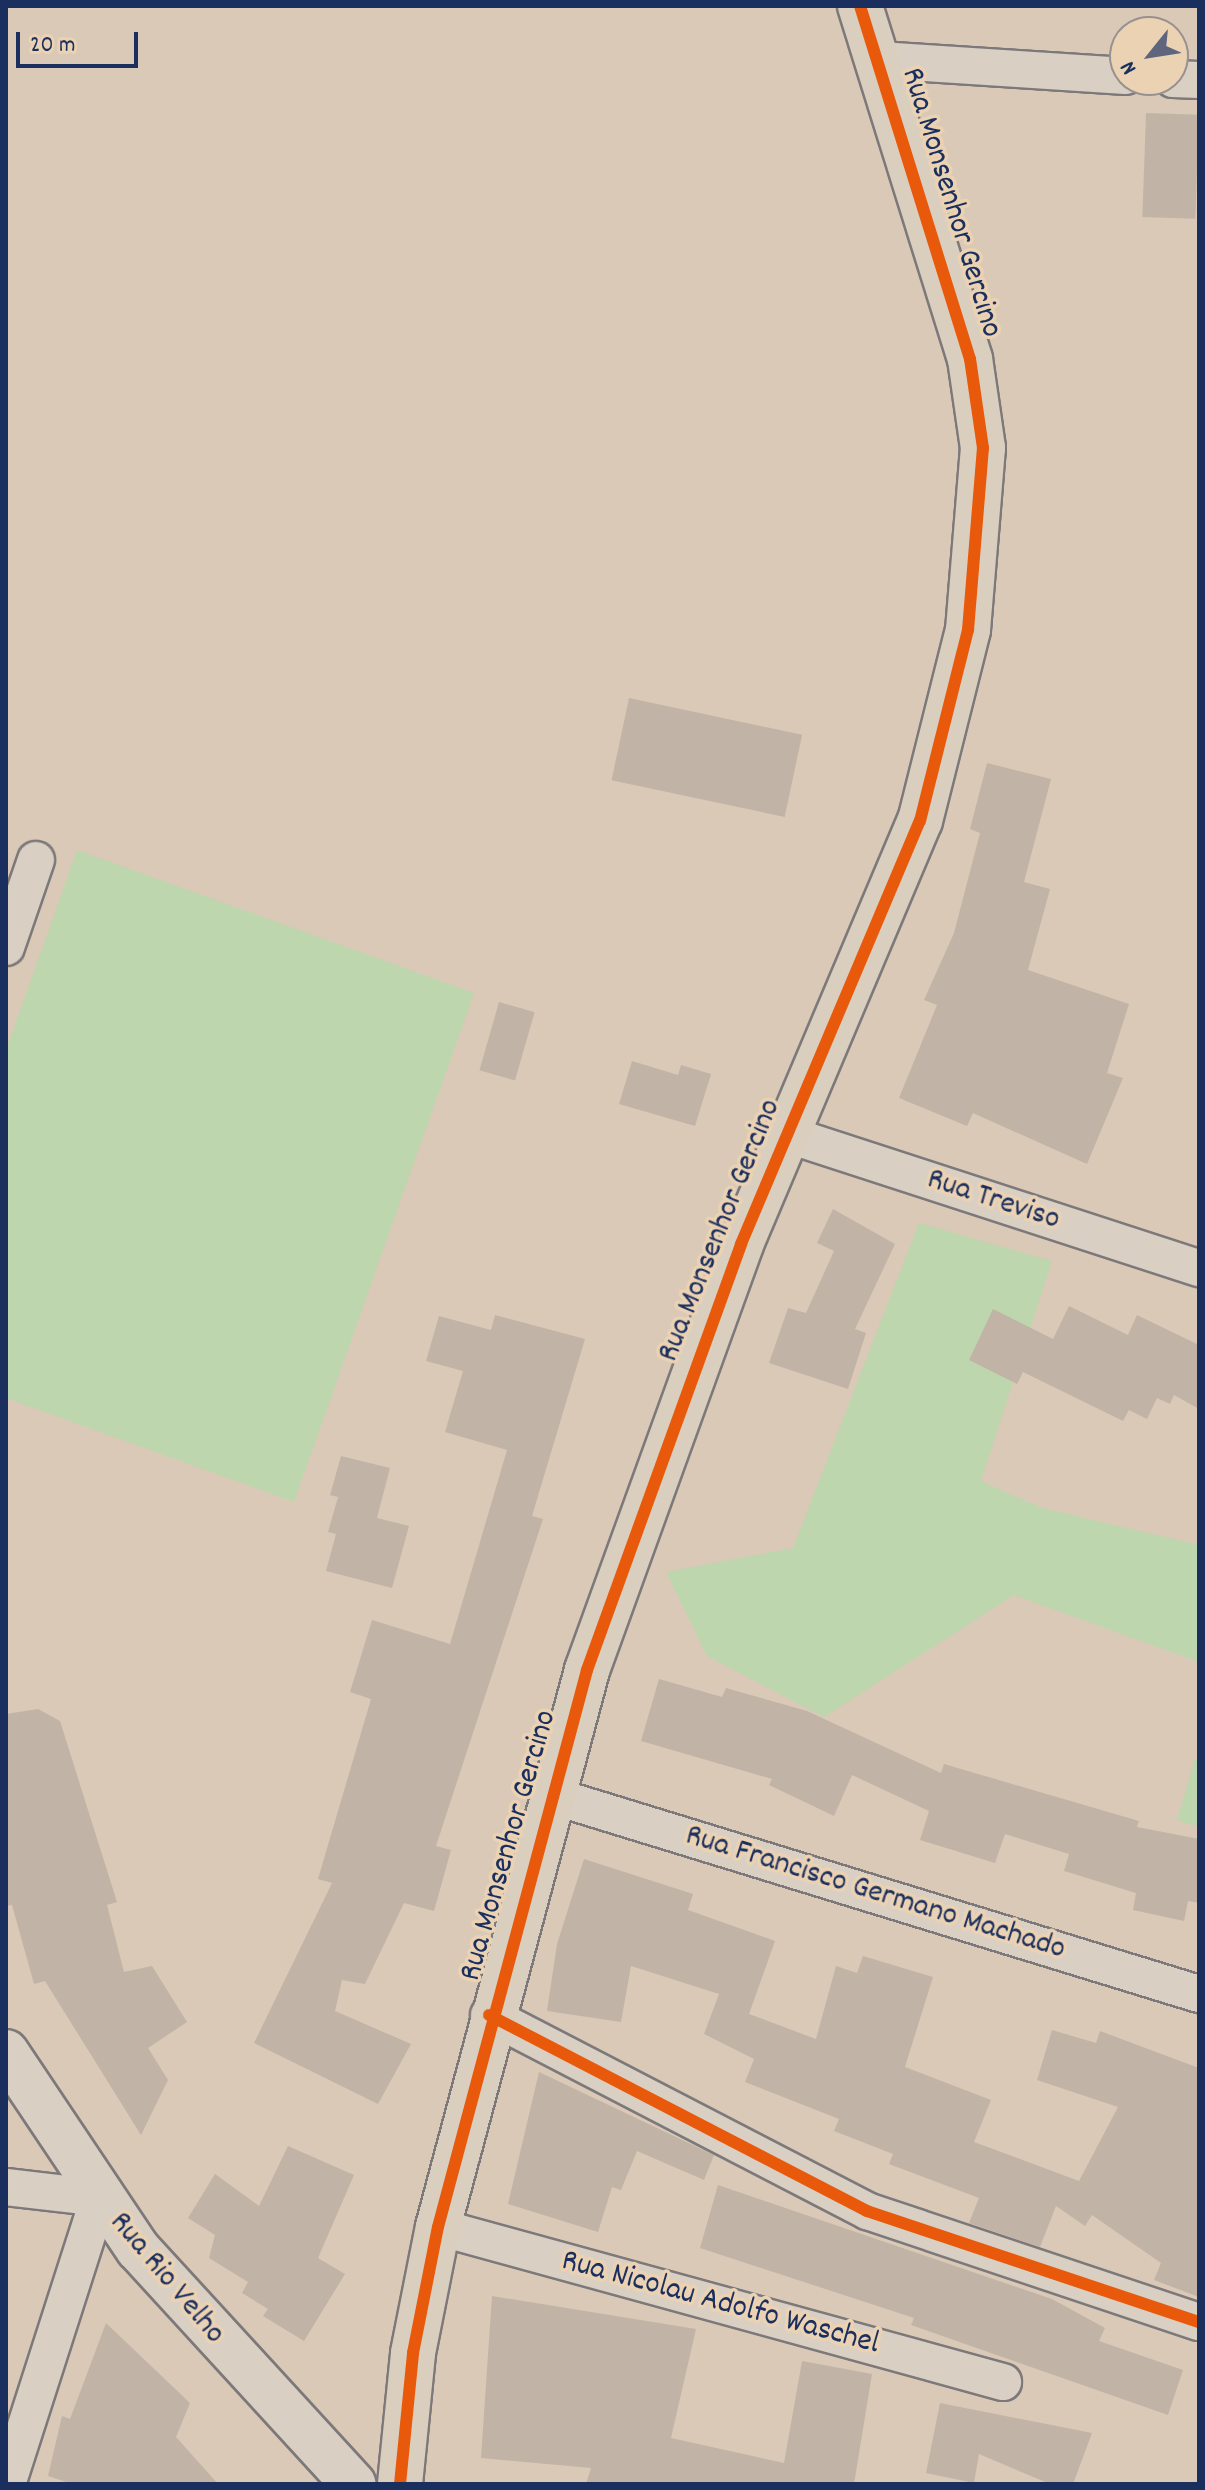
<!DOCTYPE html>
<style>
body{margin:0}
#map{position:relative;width:1205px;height:2490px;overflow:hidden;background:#d9c9b6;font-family:Dekko,sans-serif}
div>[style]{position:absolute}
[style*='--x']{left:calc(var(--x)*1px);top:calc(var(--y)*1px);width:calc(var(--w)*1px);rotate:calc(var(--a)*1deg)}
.green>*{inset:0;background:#bdd6ae}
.building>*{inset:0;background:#c1b4a7;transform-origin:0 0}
.roads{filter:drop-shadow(2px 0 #7d797a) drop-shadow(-2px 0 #7d797a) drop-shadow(0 2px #7d797a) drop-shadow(0 -2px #7d797a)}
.street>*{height:36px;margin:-18px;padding:0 18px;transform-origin:18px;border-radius:18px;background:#d9cfc3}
.secondary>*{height:44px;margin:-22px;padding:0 22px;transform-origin:22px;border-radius:22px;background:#d9cfc3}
.primary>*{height:44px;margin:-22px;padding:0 22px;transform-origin:22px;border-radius:22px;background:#dacfbe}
.cycleway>*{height:12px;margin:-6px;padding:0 6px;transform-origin:6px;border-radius:6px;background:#e8590c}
span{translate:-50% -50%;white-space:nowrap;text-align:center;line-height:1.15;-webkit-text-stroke:7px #ebd2b3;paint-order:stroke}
.street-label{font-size:32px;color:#1b2f5e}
.frame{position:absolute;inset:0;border:8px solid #1b2f5e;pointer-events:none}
.north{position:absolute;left:1109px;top:16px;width:80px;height:80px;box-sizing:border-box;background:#ebd2b3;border:2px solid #989191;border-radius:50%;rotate:240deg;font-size:22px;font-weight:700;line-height:32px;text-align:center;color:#1b2f5e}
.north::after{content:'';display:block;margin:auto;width:28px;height:36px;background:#5e657d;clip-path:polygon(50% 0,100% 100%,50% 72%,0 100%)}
.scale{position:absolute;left:16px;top:32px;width:122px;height:36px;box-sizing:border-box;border:4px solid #1b2f5e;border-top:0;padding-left:10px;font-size:24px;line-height:28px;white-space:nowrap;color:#1b2f5e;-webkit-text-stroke:6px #ebd2b3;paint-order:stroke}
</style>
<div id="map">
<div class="green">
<i style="clip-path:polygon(77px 850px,474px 993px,294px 1502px,6px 1398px,6px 1050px)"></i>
<i style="clip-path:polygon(919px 1223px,1052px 1261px,981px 1481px,1042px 1508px,1199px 1545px,1199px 1662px,1014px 1595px,824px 1717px,707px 1656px,666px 1572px,793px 1548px)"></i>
<i style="clip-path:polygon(1195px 1759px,1199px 1759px,1199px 1827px,1177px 1820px)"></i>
</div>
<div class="building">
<i style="left:1146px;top:113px;width:53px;height:104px;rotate:2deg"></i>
<i style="left:629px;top:698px;width:177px;height:84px;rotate:12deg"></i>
<i style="clip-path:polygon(987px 763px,1051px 779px,1024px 882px,1050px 889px,1028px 970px,1129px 1004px,1107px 1073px,1123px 1078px,1087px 1164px,973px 1113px,967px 1126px,899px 1098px,937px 1005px,924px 1000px,954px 933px,980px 833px,970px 829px)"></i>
<i style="left:499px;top:1002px;width:37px;height:71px;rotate:16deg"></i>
<i style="clip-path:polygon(632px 1061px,678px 1075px,681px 1065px,711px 1074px,695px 1126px,619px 1104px)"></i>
<i style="clip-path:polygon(833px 1209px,895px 1244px,855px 1329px,866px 1333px,848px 1389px,769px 1363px,788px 1308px,806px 1313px,834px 1251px,817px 1243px)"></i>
<i style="clip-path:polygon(1069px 1306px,1128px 1335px,1137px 1315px,1199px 1345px,1199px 1409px,1174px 1395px,1170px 1404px,1157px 1398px,1147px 1419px,1129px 1410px,1123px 1421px,1023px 1372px,1017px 1384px,969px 1360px,993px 1309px,1053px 1339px)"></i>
<i style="clip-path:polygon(495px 1315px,585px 1339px,532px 1516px,543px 1519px,436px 1846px,451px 1850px,434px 1911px,404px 1903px,365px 1984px,342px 1980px,335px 2011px,411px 2044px,378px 2104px,254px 2043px,332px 1883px,318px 1879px,371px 1699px,350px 1692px,372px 1620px,450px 1644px,507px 1450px,445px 1432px,463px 1371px,426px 1361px,439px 1316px,491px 1330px)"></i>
<i style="clip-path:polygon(341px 1456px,390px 1468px,377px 1518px,409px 1526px,392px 1588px,326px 1571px,336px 1534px,328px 1532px,338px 1497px,330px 1495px)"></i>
<i style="clip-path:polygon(659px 1679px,722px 1697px,726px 1688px,807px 1711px,941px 1773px,944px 1764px,1139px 1821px,1137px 1827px,1199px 1839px,1199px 1903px,1188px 1901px,1184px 1921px,1133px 1910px,1136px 1893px,1064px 1871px,1069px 1854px,1005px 1834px,995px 1863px,920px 1840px,929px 1811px,852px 1775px,834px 1816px,769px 1785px,772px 1779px,641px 1741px)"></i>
<i style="clip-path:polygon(38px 1709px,60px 1721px,117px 1902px,107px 1905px,124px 1972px,152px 1966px,187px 2022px,148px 2048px,168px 2080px,141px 2135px,45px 1981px,34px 1984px,12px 1905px,6px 1906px,6px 1714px)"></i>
<i style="clip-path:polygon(584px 1859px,693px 1894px,688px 1910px,775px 1941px,749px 2014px,816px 2039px,836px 1966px,857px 1973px,863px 1956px,933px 1977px,905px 2067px,991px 2100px,974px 2142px,1079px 2181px,1118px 2107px,1037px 2080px,1052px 2030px,1096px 2043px,1100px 2031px,1199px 2068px,1199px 2297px,1154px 2280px,1161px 2263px,1092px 2215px,1085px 2226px,1056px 2206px,1040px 2247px,969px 2223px,979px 2198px,889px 2164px,893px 2154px,834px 2131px,839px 2119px,745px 2082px,754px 2059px,704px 2034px,719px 1994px,631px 1966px,621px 2022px,547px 2011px,557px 1944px)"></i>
<i style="clip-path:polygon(539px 2072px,714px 2155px,704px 2180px,637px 2151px,621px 2190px,612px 2187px,598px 2232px,508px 2204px)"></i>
<i style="clip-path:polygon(288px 2146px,354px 2175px,318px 2258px,345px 2274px,304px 2341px,263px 2316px,268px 2309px,242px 2293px,248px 2282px,209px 2258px,215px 2235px,188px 2218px,215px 2174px,259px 2206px)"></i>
<i style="clip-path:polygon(718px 2185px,1052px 2299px,1105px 2328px,1099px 2341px,1183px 2370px,1168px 2415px,911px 2325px,914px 2318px,700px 2248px)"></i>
<i style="clip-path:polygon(492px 2296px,696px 2329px,671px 2438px,784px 2463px,802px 2361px,872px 2374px,854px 2484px,586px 2484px,591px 2468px,481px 2458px)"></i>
<i style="clip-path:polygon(106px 2323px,190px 2403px,176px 2437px,218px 2484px,72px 2484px,48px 2476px,62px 2416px,70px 2419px)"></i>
<i style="clip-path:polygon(940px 2403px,1092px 2433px,1073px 2484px,1050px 2484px,979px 2454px,974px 2483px,926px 2473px)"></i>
</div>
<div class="roads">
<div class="street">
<i style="--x:879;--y:60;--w:247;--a:3.7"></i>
<i style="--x:1173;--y:79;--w:26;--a:2"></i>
<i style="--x:6;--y:947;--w:92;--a:-71"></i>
<i style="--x:786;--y:1134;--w:434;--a:18"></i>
<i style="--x:550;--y:1795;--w:679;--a:17.05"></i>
<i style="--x:489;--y:2015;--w:426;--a:27.4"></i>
<i style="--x:867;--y:2211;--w:350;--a:18.5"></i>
<i style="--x:6;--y:2187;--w:94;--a:6.7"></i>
<i style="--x:99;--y:2198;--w:300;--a:107.8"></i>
<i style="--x:438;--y:2227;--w:586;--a:15.34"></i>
</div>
<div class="secondary">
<i style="--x:6;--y:2052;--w:237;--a:56.2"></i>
<i style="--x:138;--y:2249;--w:319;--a:47.5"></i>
</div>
<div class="primary">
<i style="--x:400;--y:2484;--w:132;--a:-84.3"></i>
<i style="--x:413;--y:2353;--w:128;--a:-78.8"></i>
<i style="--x:438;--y:2227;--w:577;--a:-75.02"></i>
<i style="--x:587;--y:1670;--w:453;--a:-70.1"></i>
<i style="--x:741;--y:1244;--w:459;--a:-67.1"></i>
<i style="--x:920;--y:821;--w:197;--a:-75.9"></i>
<i style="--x:968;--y:630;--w:183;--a:-85.3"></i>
<i style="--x:983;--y:448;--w:90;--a:-98.3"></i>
<i style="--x:970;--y:359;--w:370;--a:-107.3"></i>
</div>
</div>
<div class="cycleway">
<i style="--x:489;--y:2015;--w:426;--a:27.4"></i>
<i style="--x:867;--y:2211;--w:350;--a:18.5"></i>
<i style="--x:400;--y:2484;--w:132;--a:-84.3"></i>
<i style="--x:413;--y:2353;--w:128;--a:-78.8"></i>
<i style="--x:438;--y:2227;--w:577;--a:-75.02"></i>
<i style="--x:587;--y:1670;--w:453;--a:-70.1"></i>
<i style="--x:741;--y:1244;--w:459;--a:-67.1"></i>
<i style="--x:920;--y:821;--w:197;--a:-75.9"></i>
<i style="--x:968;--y:630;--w:183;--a:-85.3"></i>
<i style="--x:983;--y:448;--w:90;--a:-98.3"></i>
<i style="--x:970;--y:359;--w:370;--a:-107.3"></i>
</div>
<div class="street-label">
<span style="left:950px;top:203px;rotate:73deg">Rua Monsenhor Gercino</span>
<span style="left:993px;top:1201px;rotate:18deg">Rua Treviso</span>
<span style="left:721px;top:1231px;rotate:-68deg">Rua Monsenhor Gercino</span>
<span style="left:510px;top:1846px;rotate:-74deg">Rua Monsenhor Gercino</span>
<span style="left:875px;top:1894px;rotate:17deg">Rua Francisco Germano Machado</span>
<span style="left:166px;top:2279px;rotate:50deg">Rua Rio Velho</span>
<span style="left:720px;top:2304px;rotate:15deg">Rua Nicolau Adolfo Waschel</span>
</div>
<div class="frame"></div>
<div class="north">N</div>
<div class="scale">20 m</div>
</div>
